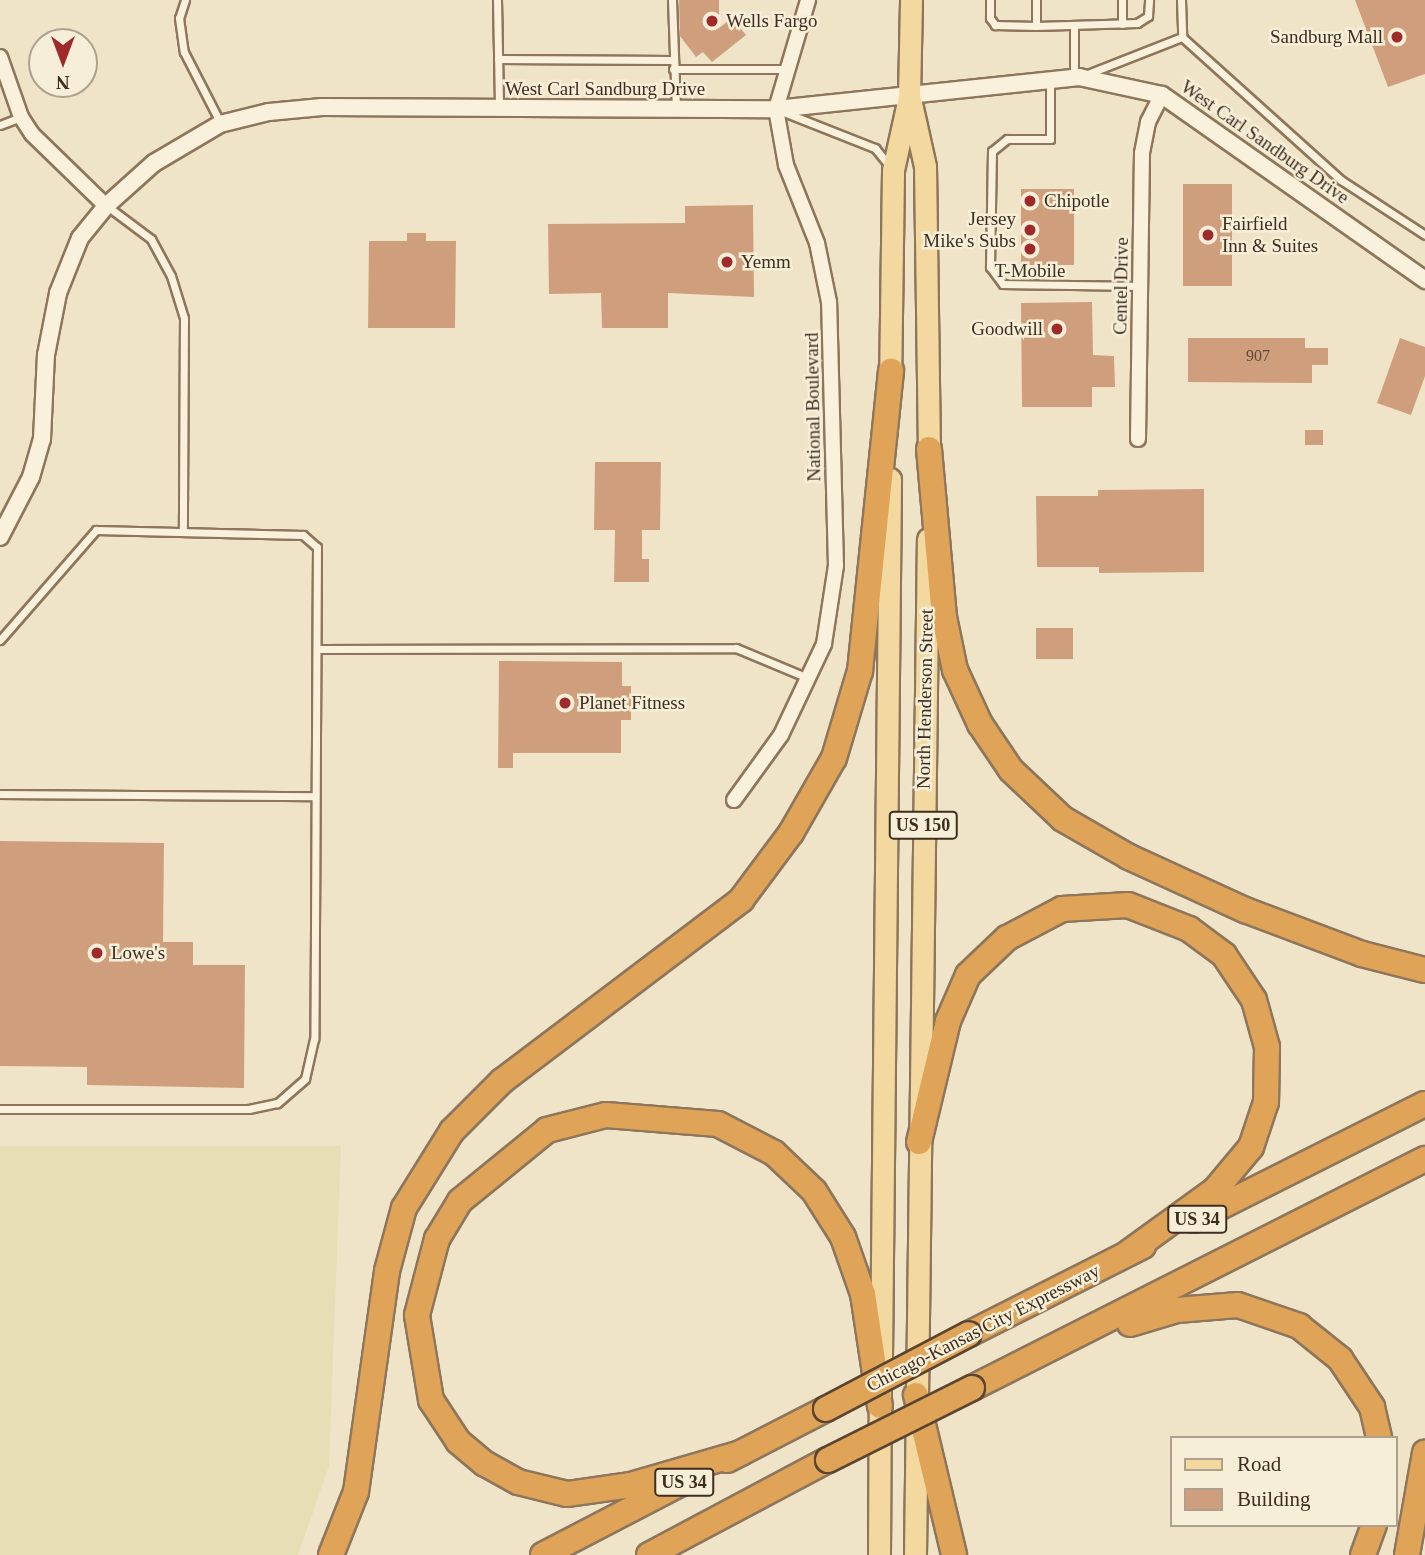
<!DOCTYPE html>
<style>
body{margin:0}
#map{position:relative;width:1425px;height:1555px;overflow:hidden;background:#f0e4c8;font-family:Georgia,serif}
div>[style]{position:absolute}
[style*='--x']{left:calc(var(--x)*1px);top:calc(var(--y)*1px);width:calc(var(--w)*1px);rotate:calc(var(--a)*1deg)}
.farmland>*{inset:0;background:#e6deb5}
.building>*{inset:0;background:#cf9f7d;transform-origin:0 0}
.roads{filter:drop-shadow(2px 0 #8d765c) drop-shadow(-2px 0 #8d765c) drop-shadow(0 2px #8d765c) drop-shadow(0 -2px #8d765c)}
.service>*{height:7px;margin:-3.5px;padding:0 3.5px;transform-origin:3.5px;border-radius:3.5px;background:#faf1dc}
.minor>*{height:14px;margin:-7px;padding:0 7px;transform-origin:7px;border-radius:7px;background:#faf1dc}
.tertiary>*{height:16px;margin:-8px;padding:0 8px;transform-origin:8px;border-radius:8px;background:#faf1dc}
.primary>*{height:21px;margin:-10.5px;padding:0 10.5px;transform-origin:10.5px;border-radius:10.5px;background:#f3d9a0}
.motorway>*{height:24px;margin:-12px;padding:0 12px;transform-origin:12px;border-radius:12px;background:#e0a458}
.bridges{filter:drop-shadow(2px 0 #5b4430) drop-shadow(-2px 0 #5b4430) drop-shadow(0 2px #5b4430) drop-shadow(0 -2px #5b4430)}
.motorway-bridge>*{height:24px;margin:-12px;padding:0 12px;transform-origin:12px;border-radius:12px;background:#e0a458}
.dots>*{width:19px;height:19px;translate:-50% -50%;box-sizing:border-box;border:4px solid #f7eed8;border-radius:50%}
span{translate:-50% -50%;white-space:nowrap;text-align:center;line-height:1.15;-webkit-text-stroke:5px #f7eed8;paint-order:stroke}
.number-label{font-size:16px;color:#624a37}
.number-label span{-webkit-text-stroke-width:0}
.shield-label span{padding:2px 5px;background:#f7eed8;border:2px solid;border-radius:5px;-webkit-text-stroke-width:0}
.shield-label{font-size:18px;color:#3d2e20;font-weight:700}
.poi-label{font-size:19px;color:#3d2e20}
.left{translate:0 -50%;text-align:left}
.right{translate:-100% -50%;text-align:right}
.street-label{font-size:19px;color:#3d2e20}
.legend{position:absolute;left:1170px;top:1436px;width:228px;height:91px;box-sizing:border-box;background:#f7eed8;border:2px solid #ada18e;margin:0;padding:9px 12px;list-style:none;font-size:21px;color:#3d2e20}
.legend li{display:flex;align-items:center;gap:14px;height:35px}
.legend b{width:35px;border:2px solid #ada18e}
.north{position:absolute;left:28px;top:28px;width:70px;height:70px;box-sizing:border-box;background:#f7eed8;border:2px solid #ada18e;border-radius:50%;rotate:180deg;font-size:19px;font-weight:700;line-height:28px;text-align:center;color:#3d2e20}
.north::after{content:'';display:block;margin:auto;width:24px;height:32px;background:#9e2a2b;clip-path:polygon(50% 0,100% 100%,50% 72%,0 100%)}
</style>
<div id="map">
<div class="farmland">
<i style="clip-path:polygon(0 1146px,341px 1146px,329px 1466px,298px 1555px,0 1555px)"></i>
</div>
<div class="building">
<i style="clip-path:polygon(679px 0,719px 0,719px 28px,732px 18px,746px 35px,712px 62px,703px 52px,696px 57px,680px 36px)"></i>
<i style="clip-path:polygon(1355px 0,1425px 0,1425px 74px,1388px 87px)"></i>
<i style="left:1183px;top:184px;width:49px;height:102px"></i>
<i style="left:1021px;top:189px;width:53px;height:76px"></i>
<i style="clip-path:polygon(753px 205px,754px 297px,668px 293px,668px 328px,602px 328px,601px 293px,549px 294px,548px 224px,685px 223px,685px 206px)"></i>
<i style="clip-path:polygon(407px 233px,426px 233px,426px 241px,456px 241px,455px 328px,368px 328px,369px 241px,407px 241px)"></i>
<i style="clip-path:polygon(1092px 302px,1093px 355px,1114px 356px,1115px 387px,1092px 387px,1092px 407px,1022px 407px,1021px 303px)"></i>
<i style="clip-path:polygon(1188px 338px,1305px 338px,1305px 348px,1328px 348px,1328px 365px,1312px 365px,1312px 383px,1188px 382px)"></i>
<i style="clip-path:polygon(1400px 338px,1425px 347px,1425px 376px,1411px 415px,1377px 403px)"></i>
<i style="left:1323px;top:430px;width:15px;height:18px;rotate:90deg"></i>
<i style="clip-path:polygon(595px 462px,661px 462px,660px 530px,642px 530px,642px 559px,649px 559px,649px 582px,614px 582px,615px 530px,594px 530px)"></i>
<i style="clip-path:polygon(1204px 489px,1204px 572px,1099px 573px,1099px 567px,1037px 567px,1036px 496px,1098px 496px,1098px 490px)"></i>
<i style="left:1036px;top:628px;width:37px;height:31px"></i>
<i style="clip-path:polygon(499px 661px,622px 662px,622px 686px,631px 686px,631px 720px,621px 720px,621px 753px,513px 753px,513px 768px,498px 768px)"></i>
<i style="clip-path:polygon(0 841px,164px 843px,163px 942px,193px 942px,193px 965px,245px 965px,244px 1088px,87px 1085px,87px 1067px,0 1066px)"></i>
</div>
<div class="roads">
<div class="service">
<i style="--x:185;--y:0;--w:19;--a:108"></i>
<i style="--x:179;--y:18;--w:34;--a:82"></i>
<i style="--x:184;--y:52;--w:79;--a:62.8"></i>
<i style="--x:497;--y:0;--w:108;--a:88.9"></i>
<i style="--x:672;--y:0;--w:110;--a:87.9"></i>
<i style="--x:990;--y:0;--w:18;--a:90"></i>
<i style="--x:990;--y:18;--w:9;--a:54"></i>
<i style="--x:995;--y:25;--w:41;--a:1.4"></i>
<i style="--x:1036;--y:26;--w:101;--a:-1.7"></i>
<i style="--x:1137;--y:23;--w:13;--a:-32"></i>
<i style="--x:1148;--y:16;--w:16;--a:-86"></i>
<i style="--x:1122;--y:0;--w:24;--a:90"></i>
<i style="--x:1181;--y:0;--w:37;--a:88"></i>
<i style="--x:1182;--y:37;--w:214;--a:42"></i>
<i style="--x:1341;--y:180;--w:100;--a:33.2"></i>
<i style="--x:1074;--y:25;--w:52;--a:90"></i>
<i style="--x:1036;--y:26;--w:26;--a:-90"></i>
<i style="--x:498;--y:59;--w:175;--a:0.3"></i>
<i style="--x:673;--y:69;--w:114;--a:0"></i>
<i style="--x:1085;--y:75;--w:104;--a:-21.4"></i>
<i style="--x:1050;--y:81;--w:58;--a:90"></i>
<i style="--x:1050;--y:139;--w:43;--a:180"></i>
<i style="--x:1007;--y:139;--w:19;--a:141"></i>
<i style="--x:992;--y:151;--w:116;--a:91"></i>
<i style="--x:990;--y:267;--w:21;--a:53"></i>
<i style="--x:1003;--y:284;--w:137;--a:0.8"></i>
<i style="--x:786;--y:113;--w:96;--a:21.5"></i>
<i style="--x:875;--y:148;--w:22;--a:51"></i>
<i style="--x:0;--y:125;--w:22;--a:-21"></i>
<i style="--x:107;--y:206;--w:55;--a:36.9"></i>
<i style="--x:151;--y:239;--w:42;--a:61.6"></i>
<i style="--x:171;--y:276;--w:44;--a:72.8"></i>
<i style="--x:184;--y:318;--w:212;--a:90.3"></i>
<i style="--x:0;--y:640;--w:146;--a:-48.9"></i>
<i style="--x:96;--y:530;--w:207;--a:1.4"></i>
<i style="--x:303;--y:535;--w:18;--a:41"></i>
<i style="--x:317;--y:547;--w:492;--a:90.3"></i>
<i style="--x:314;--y:1039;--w:41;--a:102.7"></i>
<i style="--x:305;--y:1079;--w:37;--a:139"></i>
<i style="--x:277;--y:1103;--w:29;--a:168"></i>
<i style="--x:249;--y:1109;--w:249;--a:180"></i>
<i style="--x:317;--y:649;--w:419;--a:-0.1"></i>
<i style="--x:736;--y:648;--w:78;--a:22.6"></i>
<i style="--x:0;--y:794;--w:315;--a:0.4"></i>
</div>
<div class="minor">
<i style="--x:0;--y:57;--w:64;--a:70.7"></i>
<i style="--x:21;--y:117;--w:20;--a:57"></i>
<i style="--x:32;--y:134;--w:103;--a:44.2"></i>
<i style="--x:1138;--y:439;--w:286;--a:-89.2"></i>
<i style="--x:1142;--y:153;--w:32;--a:-79"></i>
<i style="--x:1148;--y:122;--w:30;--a:-63"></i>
<i style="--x:734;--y:800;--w:80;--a:-54.1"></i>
<i style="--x:781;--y:735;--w:101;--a:-64.7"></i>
<i style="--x:824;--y:644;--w:79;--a:-81.3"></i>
<i style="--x:836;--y:566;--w:264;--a:-91.5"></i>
<i style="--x:829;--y:302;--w:60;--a:-101.5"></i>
<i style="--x:817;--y:243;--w:84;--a:-111.7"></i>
<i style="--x:786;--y:165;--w:57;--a:-100.1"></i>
<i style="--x:776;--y:109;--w:114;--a:-73.6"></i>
</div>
<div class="tertiary">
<i style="--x:0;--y:537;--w:68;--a:-62.7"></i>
<i style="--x:31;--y:477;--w:40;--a:-74"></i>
<i style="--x:42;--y:439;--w:84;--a:-87.3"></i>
<i style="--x:46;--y:355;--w:63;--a:-79"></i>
<i style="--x:58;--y:293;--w:59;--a:-68.2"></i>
<i style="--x:80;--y:238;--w:41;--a:-50.9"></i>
<i style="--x:106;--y:206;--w:64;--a:-41.9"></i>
<i style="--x:154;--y:163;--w:77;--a:-30.6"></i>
<i style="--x:220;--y:124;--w:50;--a:-13.8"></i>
<i style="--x:269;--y:112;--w:53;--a:-5.4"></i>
<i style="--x:322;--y:107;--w:454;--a:0.3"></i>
<i style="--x:776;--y:109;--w:305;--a:-6"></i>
<i style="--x:1079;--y:77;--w:85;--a:12.2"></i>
<i style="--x:1162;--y:95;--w:322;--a:35.1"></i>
</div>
<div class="primary">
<i style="--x:911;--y:103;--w:65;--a:77.5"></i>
<i style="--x:925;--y:166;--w:298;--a:89.2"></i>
<i style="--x:890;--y:387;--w:217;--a:-89.2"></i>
<i style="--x:893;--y:170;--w:75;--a:-77.6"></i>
<i style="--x:909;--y:97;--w:97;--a:-88.8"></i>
<i style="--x:881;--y:1357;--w:878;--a:-89.41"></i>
<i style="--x:879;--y:1555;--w:166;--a:-89.7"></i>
<i style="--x:915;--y:1555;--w:1016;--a:-89.27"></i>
</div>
<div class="motorway">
<i style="--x:929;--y:449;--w:169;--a:84.9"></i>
<i style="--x:944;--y:617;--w:54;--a:78.3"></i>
<i style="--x:955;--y:670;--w:60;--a:65.2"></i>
<i style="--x:980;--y:724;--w:55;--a:56"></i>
<i style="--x:1011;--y:770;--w:71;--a:43.3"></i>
<i style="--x:1063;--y:819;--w:76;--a:29.9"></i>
<i style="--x:1129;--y:857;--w:128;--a:24.6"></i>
<i style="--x:1245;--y:910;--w:125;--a:20.6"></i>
<i style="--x:1362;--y:954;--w:65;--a:14.3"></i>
<i style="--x:919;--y:1142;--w:124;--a:-76.5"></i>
<i style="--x:948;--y:1021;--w:50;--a:-66.5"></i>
<i style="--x:968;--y:975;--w:54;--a:-43.5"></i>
<i style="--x:1007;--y:938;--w:62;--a:-27.8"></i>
<i style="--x:1062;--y:909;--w:66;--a:-3.5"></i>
<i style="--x:1128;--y:905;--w:66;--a:21.5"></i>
<i style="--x:1189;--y:929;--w:44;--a:36.6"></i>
<i style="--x:1224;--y:955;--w:54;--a:56.3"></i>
<i style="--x:1254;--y:1000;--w:49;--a:74.5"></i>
<i style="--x:1267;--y:1047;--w:55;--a:91"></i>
<i style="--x:1266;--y:1102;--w:47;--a:108.4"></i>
<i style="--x:1251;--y:1147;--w:56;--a:129.9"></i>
<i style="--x:1215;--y:1190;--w:107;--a:144.1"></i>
<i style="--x:1194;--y:1220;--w:258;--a:-26.7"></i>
<i style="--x:1130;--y:1324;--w:49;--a:-16.6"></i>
<i style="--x:1177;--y:1310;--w:61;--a:-4.7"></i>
<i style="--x:1238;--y:1305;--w:65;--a:19"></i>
<i style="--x:1299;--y:1326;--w:53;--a:38.8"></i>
<i style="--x:1340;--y:1359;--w:58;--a:56.3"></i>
<i style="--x:1372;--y:1407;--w:32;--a:77"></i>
<i style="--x:969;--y:1334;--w:195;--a:-26.8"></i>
<i style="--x:972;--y:1388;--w:508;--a:-26.82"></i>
<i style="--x:916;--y:1395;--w:164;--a:76.6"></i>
<i style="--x:741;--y:1453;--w:115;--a:163.8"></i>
<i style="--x:631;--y:1485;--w:65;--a:172"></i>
<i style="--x:567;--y:1494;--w:50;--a:-166.2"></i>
<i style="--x:518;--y:1482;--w:38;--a:-151"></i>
<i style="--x:485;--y:1464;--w:35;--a:-140"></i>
<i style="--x:458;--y:1441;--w:49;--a:-123.4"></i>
<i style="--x:431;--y:1400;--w:86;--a:-99.4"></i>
<i style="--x:417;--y:1315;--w:79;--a:-75.3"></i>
<i style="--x:437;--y:1239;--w:44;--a:-58.8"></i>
<i style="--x:460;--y:1201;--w:112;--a:-39.2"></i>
<i style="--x:547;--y:1130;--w:61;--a:-14.3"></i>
<i style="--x:606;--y:1115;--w:112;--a:4.6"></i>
<i style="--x:718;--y:1124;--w:63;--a:27.4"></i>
<i style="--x:774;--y:1153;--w:55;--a:43.5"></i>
<i style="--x:814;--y:1191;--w:54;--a:57.8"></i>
<i style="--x:843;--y:1237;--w:60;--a:70.7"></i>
<i style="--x:863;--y:1294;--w:113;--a:81.4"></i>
<i style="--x:727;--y:1460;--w:111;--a:-27.3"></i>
<i style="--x:331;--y:1555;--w:68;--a:-68.4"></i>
<i style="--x:356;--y:1492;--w:223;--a:-82"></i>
<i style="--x:387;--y:1271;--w:65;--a:-74.9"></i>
<i style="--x:404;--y:1208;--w:91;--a:-58.1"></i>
<i style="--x:452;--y:1131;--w:71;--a:-45"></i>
<i style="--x:502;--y:1081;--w:300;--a:-37.1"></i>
<i style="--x:741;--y:900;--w:84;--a:-53.3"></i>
<i style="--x:791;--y:833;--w:86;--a:-60.2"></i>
<i style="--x:834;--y:758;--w:91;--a:-73.4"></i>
<i style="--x:860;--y:671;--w:302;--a:-84.1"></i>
<i style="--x:543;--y:1555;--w:165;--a:-27.5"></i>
<i style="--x:649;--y:1555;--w:203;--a:-28"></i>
<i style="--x:1363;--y:1555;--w:32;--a:-70"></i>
<i style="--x:1407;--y:1555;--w:104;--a:-80"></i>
</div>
</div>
<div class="bridges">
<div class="motorway-bridge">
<i style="--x:826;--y:1409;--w:161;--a:-27.7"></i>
<i style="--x:828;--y:1460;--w:161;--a:-26.6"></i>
</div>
</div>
<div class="dots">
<i style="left:712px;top:21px;background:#9e2a2b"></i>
<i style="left:1397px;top:37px;background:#9e2a2b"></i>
<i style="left:1030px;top:201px;background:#9e2a2b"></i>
<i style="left:1030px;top:230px;background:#9e2a2b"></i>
<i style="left:1208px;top:235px;background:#9e2a2b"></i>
<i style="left:1030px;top:249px;background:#9e2a2b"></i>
<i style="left:727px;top:262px;background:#9e2a2b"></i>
<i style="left:1057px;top:329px;background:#9e2a2b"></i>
<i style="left:565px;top:703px;background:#9e2a2b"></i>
<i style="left:97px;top:953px;background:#9e2a2b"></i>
</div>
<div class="number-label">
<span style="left:1258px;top:356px">907</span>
</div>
<div class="shield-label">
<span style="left:923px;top:825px">US 150</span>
<span style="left:1197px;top:1219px">US 34</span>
<span style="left:684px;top:1482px">US 34</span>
</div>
<div class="poi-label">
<span class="left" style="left:726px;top:21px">Wells Fargo</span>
<span class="right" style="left:1383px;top:37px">Sandburg Mall</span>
<span class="left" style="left:1044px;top:201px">Chipotle</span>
<span class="right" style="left:1016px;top:230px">Jersey<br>Mike's Subs</span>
<span class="left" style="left:1222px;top:235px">Fairfield<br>Inn &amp; Suites</span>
<span class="left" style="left:741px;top:262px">Yemm</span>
<span style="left:1030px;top:271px">T-Mobile</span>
<span class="right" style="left:1043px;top:329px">Goodwill</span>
<span class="left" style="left:579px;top:703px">Planet Fitness</span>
<span class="left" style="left:111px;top:953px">Lowe's</span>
</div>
<div class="street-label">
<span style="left:605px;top:89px">West Carl Sandburg Drive</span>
<span style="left:1265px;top:142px;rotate:35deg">West Carl Sandburg Drive</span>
<span style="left:1121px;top:286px;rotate:-89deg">Centel Drive</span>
<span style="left:813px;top:407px;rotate:-91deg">National Boulevard</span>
<span style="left:925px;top:699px;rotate:-89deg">North Henderson Street</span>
<span style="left:983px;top:1328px;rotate:-27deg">Chicago-Kansas City Expressway</span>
</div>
<ul class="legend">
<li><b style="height:9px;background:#f3d9a0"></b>Road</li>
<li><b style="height:19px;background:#cf9f7d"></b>Building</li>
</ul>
<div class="north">N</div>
</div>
